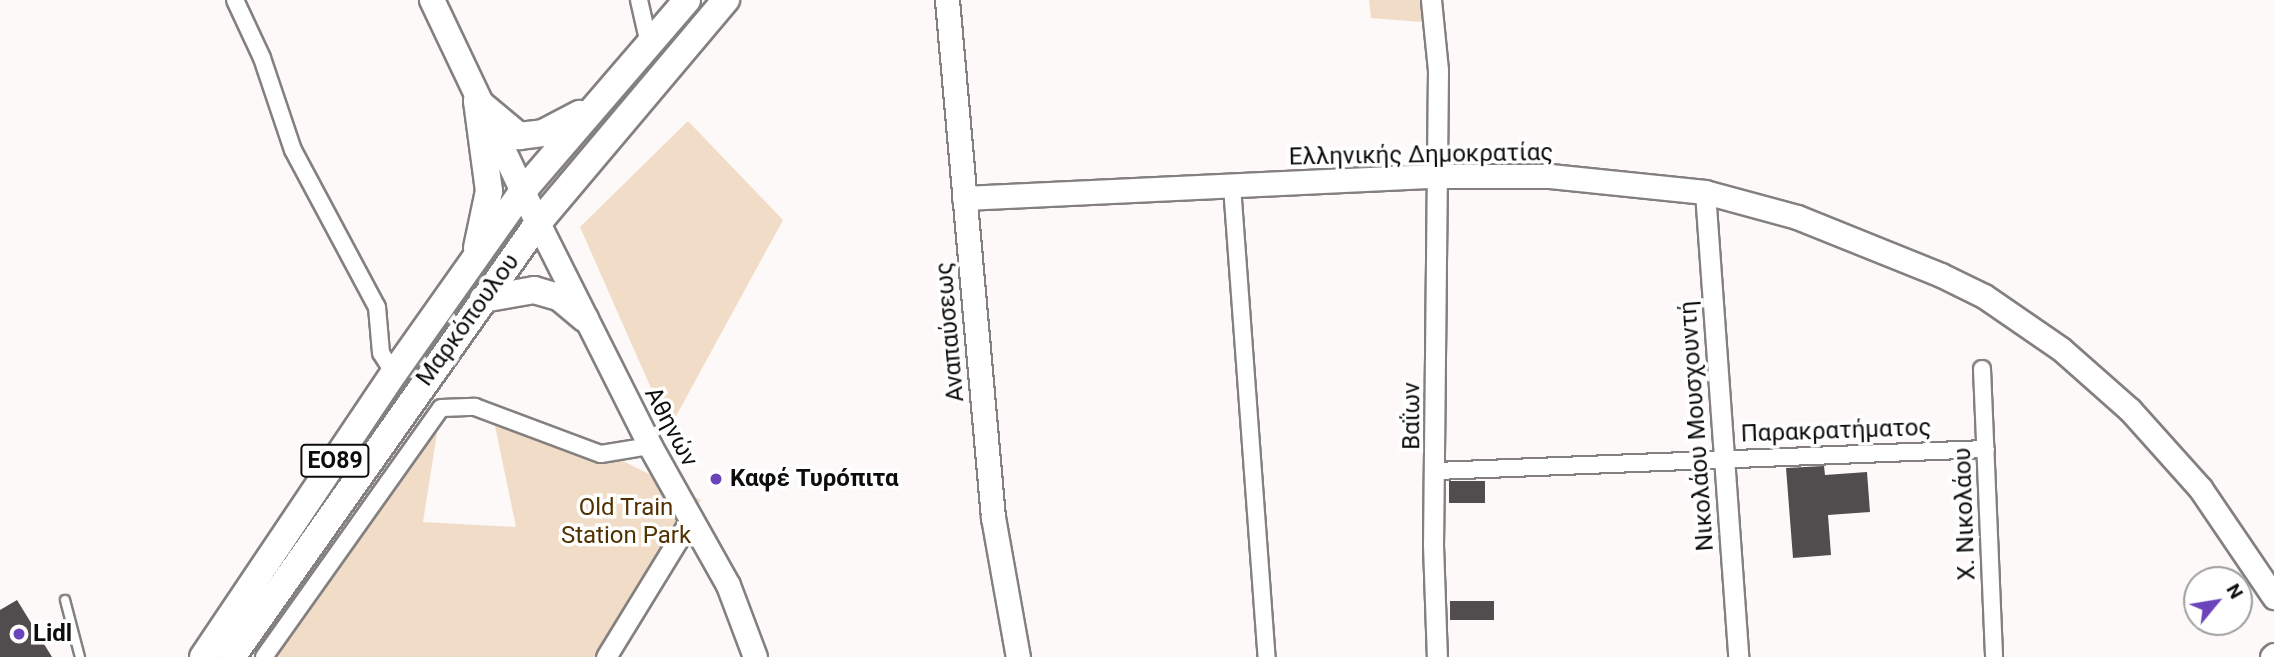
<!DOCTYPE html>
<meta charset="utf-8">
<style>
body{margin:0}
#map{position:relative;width:2274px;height:657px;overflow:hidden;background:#fdf9f8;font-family:Roboto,sans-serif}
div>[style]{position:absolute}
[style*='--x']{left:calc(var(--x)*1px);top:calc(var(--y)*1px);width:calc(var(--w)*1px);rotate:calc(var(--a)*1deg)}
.green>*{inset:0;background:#f1ddc7}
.building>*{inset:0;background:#514d4e;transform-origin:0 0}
.roads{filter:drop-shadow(2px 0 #848080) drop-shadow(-2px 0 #848080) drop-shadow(0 2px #848080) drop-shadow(0 -2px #848080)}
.service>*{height:8px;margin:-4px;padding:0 4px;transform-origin:4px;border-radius:4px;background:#fff}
.minor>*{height:16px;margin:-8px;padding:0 8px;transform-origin:8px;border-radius:8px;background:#fff}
.tertiary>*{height:19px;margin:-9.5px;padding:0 9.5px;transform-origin:9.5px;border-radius:9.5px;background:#fff}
.secondary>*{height:23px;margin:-11.5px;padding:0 11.5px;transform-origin:11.5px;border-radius:11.5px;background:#fff}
.primary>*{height:24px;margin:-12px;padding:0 12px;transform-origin:12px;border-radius:12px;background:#fff}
.trunk>*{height:26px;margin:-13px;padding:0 13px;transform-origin:13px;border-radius:13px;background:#fff}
.dots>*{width:19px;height:19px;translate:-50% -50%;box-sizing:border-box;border:4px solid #fff;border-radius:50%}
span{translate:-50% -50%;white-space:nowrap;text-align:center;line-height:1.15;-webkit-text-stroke:7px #fff;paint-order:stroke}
.shield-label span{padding:2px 5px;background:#fff;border:2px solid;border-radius:5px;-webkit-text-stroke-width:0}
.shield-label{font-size:23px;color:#0e0d0d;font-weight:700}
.street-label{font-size:24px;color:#0e0d0d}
.poi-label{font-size:24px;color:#0e0d0d;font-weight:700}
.left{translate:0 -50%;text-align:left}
.park-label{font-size:24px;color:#523100}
.north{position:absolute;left:2183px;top:566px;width:70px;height:70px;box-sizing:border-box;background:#fff;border:2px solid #9f9e9e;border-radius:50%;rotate:60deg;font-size:19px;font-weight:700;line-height:28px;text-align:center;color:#0e0d0d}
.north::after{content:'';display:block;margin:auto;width:24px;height:32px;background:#6b43bb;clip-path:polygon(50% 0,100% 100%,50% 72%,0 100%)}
</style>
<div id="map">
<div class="green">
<i style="clip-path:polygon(1369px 0,1420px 0,1422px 22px,1371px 18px)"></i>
<i style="clip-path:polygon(688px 121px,783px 220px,669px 429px,580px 227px)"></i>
<i style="clip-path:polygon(441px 408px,423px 522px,516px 527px,494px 421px,609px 454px,701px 500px,595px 657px,267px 657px)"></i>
</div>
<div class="building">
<i style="clip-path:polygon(1824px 466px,1825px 475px,1867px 472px,1870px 512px,1828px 515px,1831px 555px,1793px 558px,1786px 468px)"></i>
<i style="left:1449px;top:481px;width:36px;height:22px"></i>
<i style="clip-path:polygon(17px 600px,52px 657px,0 657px,0 610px)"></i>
<i style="left:1494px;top:601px;width:19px;height:44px;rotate:90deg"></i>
</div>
<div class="roads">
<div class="service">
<i style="--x:65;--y:600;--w:59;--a:75.3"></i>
</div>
<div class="minor">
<i style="--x:235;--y:0;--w:64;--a:65"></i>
<i style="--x:262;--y:58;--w:97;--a:71.4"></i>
<i style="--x:293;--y:150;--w:178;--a:61.9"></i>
<i style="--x:377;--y:307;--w:46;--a:85"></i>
<i style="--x:381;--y:353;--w:24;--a:57"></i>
<i style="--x:639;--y:0;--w:45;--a:77.2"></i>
<i style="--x:1232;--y:186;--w:472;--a:85.8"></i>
<i style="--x:1982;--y:369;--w:288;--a:87.6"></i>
<i style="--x:1436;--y:471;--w:550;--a:-2.29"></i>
<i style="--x:264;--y:657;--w:305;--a:-54.6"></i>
<i style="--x:441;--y:408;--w:34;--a:-2"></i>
<i style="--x:475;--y:407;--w:134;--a:20.5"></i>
<i style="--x:601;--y:454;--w:50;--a:-9.3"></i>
</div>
<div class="tertiary">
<i style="--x:1431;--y:0;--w:70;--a:84.3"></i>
<i style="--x:1438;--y:70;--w:475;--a:90.6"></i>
<i style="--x:1433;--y:545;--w:112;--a:88"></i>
<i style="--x:1705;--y:192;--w:466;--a:85.9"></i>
<i style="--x:606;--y:657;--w:161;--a:-58.5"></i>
</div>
<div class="secondary">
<i style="--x:947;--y:0;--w:519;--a:84.92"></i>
<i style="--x:993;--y:517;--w:142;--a:79.9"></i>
<i style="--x:964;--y:198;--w:475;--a:-2.7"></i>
<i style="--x:1438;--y:176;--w:112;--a:0"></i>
<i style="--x:1550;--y:176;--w:156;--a:5.9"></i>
<i style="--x:1705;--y:192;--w:95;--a:15.2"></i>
<i style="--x:1797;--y:217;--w:155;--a:21.9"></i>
<i style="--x:1941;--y:275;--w:48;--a:26"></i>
<i style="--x:1984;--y:296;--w:93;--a:34.5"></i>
<i style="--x:2061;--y:349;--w:92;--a:41.5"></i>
<i style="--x:2130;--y:410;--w:105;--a:48.1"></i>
<i style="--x:2200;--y:488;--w:132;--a:55.8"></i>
<i style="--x:538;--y:223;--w:250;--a:63.3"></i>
<i style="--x:650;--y:446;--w:159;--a:60.7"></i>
<i style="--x:728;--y:585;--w:77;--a:69.4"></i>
<i style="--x:2272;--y:657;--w:3;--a:-45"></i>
</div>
<div class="primary">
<i style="--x:432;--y:0;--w:247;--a:64.6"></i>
</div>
<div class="trunk">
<i style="--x:477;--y:101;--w:55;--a:39.8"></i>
<i style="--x:519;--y:136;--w:24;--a:-7"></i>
<i style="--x:543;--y:133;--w:41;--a:-27.8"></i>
<i style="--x:477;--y:248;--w:58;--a:-78.1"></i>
<i style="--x:489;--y:191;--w:91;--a:-97.6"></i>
<i style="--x:483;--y:299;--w:52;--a:-10"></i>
<i style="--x:534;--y:290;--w:26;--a:16"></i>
<i style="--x:559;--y:297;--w:34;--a:40"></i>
<i style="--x:203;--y:657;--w:342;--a:-56.1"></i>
<i style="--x:394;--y:373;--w:222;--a:-54.7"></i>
<i style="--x:522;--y:192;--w:253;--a:-49.3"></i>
<i style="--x:232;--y:657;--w:531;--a:-54.81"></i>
<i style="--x:538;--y:223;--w:292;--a:-49.9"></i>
</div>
</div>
<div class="dots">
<i style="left:716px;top:479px;background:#6b43bb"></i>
<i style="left:19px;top:634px;background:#6b43bb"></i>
</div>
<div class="shield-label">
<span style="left:335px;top:461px">ΕΟ89</span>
</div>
<div class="street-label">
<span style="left:1421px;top:155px;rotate:-1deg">Ελληνικής Δημοκρατίας</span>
<span style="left:468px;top:320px;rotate:-54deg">Μαρκόπουλου</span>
<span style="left:950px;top:332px;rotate:-95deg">Αναπαύσεως</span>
<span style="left:1412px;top:416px;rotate:-90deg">Βαΐων</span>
<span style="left:1697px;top:426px;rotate:-94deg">Νικολάου Μουσχουντή</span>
<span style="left:671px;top:427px;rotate:62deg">Αθηνών</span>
<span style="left:1836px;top:431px;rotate:-2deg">Παρακρατήματος</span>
<span style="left:1965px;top:514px;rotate:-92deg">Χ. Νικολάου</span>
</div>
<div class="poi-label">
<span class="left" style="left:730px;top:479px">Καφέ Τυρóπιτα</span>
<span class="left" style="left:33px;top:634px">Lidl</span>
</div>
<div class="park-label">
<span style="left:626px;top:522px">Old Train<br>Station Park</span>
</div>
<div class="north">N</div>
</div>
